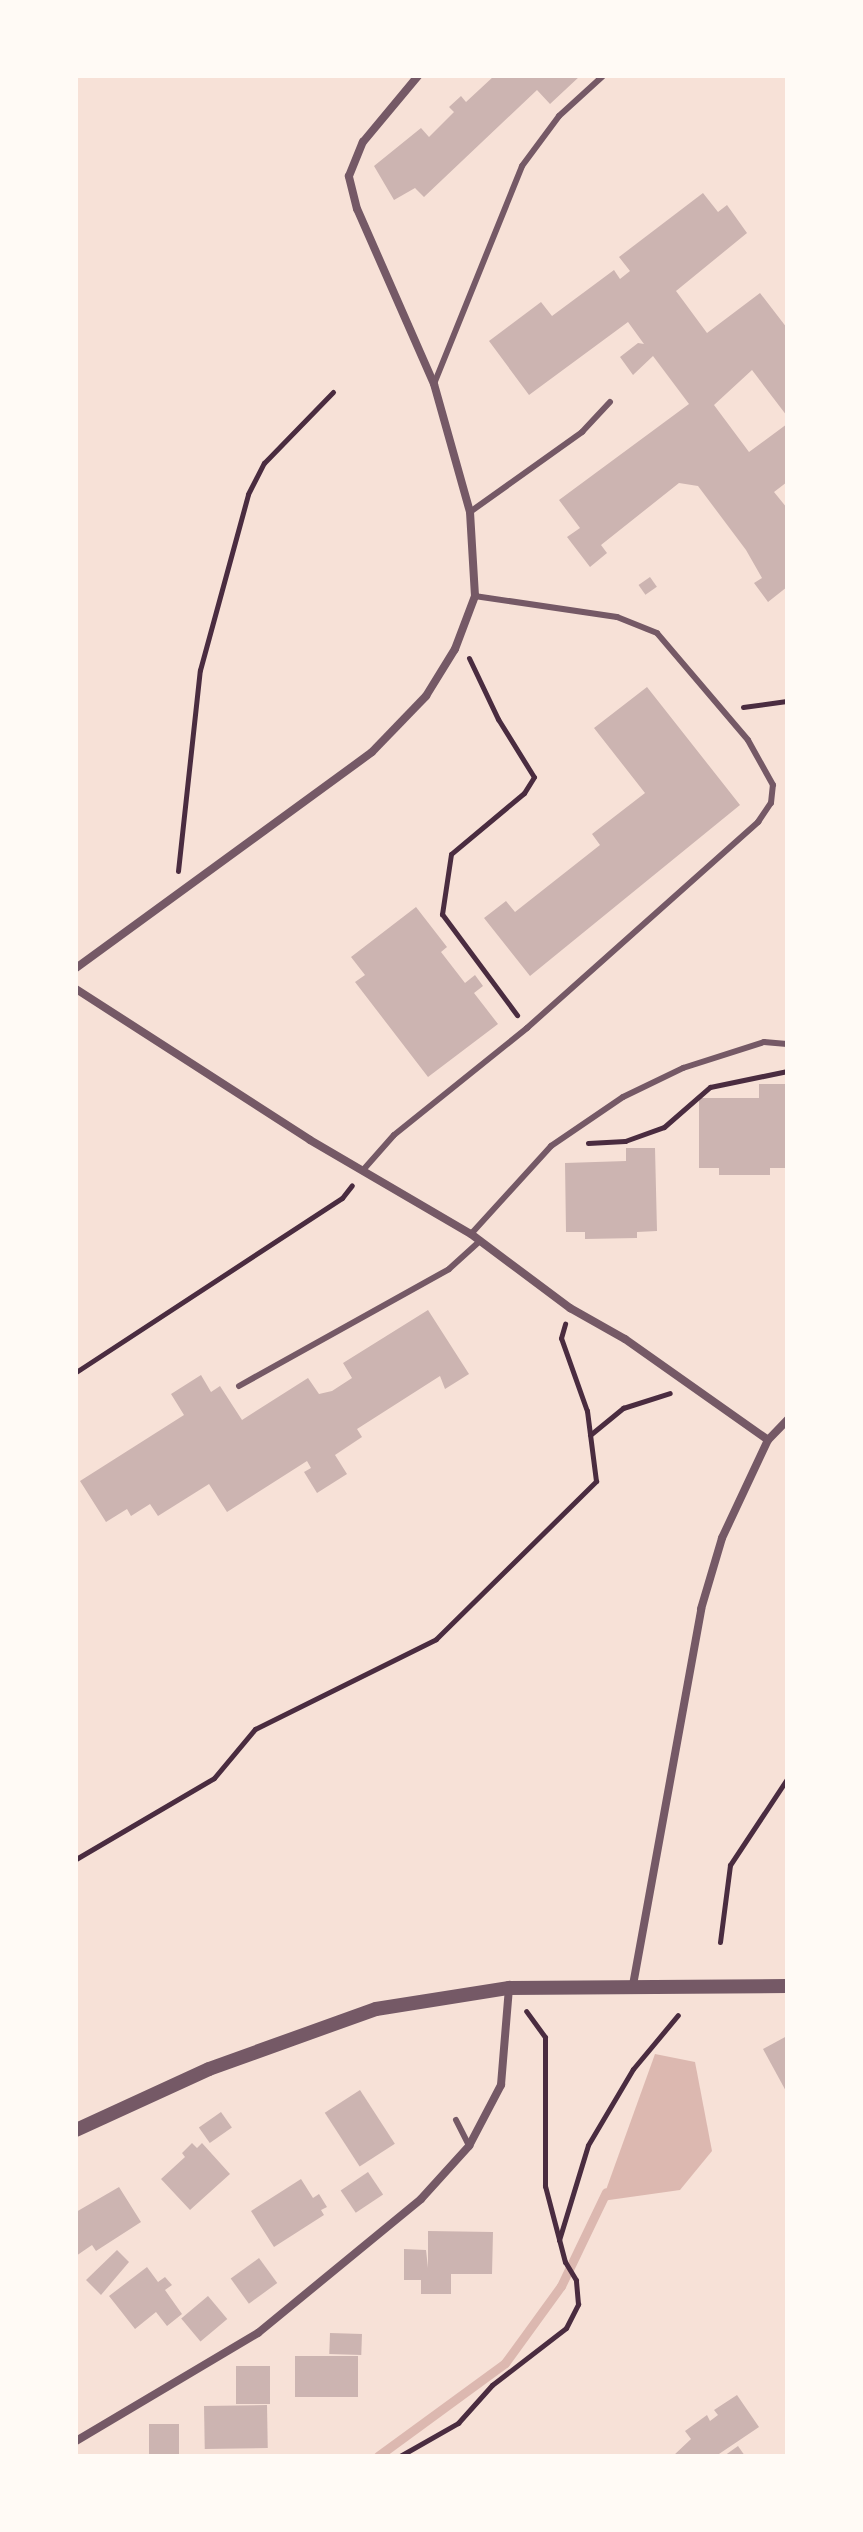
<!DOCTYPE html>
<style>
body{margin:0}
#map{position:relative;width:863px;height:2532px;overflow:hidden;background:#f7e1d7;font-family:Montserrat,sans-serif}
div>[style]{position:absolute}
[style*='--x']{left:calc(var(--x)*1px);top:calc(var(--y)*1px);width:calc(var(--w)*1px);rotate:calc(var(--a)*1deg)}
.water>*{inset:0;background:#dcb8b0}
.stream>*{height:9px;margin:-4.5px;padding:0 4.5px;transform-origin:4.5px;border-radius:4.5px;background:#dcb8b0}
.building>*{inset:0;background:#ccb4b1;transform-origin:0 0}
.path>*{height:5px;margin:-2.5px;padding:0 2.5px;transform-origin:2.5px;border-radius:2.5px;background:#4a2c40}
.service>*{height:6px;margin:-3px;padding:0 3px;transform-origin:3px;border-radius:3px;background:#755966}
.minor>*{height:8px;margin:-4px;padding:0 4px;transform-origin:4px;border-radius:4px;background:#755966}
.tertiary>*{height:14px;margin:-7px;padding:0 7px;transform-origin:7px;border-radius:7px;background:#755966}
span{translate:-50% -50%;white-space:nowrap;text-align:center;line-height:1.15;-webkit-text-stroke:7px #fffaf5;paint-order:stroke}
.frame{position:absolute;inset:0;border:78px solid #fffaf5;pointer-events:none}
</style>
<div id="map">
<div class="water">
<i style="clip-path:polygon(655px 2054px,695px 2062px,712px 2151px,680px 2190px,602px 2201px)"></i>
</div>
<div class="stream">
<i style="--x:378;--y:2456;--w:157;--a:-36.2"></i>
<i style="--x:505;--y:2363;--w:95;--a:-54"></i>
<i style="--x:561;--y:2286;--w:104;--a:-64.4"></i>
</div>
<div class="building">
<i style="clip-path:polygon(494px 76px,580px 76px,550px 104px,537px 90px,424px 197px,415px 188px,394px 200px,374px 166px,421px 128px,429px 137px,454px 112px,449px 107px,461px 96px,466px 102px)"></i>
<i style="clip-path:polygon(703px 193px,718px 212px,727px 205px,747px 233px,676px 291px,707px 333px,760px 293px,787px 328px,787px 416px,752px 370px,714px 405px,749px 452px,787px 424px,787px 482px,774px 492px,787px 508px,787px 587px,768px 602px,754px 583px,762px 578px,746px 550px,698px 486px,679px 483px,601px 545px,607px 553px,590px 567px,567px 537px,580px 528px,559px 500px,689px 404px,653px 356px,633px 375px,620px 357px,638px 343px,644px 344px,628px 322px,529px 395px,489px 341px,541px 302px,552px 316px,614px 270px,620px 279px,630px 271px,619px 257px)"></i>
<i style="left:650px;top:577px;width:12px;height:14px;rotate:55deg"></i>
<i style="clip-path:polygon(647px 687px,740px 805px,530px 976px,484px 918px,506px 901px,515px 912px,600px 845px,592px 834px,645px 793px,594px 728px)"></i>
<i style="clip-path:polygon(416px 907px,447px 947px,441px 952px,465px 983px,475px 975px,483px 986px,474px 993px,498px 1024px,428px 1077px,355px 982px,365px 975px,351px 957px)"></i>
<i style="clip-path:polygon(759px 1084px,787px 1084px,787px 1168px,770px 1168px,770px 1175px,719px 1175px,719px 1168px,699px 1168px,699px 1098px,759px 1098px)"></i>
<i style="clip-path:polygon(626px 1148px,655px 1148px,657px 1231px,637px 1232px,637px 1238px,585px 1239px,585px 1232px,566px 1232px,565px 1163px,626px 1161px)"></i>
<i style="clip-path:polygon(428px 1310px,469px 1374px,445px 1389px,440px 1376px,357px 1429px,362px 1437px,335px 1455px,347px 1474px,317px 1493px,304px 1472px,311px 1468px,307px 1461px,227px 1512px,209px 1484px,158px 1516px,150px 1504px,131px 1516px,127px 1509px,106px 1522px,80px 1481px,184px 1415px,171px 1394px,201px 1375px,211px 1392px,220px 1386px,242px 1420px,308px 1378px,319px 1394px,332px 1391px,352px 1378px,343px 1363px)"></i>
<i style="clip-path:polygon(787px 2036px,787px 2093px,763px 2049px)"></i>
<i style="left:360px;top:2090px;width:64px;height:42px;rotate:57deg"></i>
<i style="left:221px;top:2112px;width:19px;height:27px;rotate:55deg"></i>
<i style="clip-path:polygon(192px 2143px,197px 2148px,202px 2143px,230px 2174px,190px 2210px,161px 2179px,185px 2157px,182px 2153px)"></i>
<i style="left:368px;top:2172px;width:27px;height:33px;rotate:56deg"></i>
<i style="clip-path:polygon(301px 2179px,313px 2198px,319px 2194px,327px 2207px,321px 2210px,324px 2215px,274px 2247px,251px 2211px)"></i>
<i style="clip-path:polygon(119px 2187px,141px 2222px,96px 2251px,92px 2245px,76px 2256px,76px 2212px)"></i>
<i style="clip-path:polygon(428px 2231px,493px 2232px,492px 2274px,451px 2274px,451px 2294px,421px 2294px,421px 2280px,404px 2280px,404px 2249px,426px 2250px,428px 2268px)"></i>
<i style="clip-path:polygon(117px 2250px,129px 2262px,101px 2295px,86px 2280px)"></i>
<i style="left:259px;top:2258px;width:31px;height:35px;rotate:54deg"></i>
<i style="clip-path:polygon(147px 2267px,158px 2282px,165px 2277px,172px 2285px,165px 2290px,182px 2314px,167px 2326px,156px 2312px,135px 2329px,109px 2296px)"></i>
<i style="left:208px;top:2296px;width:30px;height:35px;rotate:50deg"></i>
<i style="left:330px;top:2333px;width:32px;height:21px;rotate:2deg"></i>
<i style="left:358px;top:2356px;width:41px;height:63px;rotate:90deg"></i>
<i style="left:236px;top:2366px;width:34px;height:38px"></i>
<i style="clip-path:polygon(737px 2395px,759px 2427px,716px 2456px,673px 2456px,691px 2439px,685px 2431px,707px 2415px,710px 2421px,718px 2415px,714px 2410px)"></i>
<i style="left:267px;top:2405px;width:43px;height:63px;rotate:89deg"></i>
<i style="left:149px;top:2424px;width:30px;height:32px"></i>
<i style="clip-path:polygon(738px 2446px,745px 2456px,724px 2456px)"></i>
</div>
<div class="path">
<i style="--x:469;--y:658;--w:68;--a:64.6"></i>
<i style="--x:498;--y:719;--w:68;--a:58.2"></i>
<i style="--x:534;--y:777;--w:19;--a:122"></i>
<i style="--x:524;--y:793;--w:95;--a:140.1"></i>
<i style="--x:451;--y:854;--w:61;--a:98.5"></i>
<i style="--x:442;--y:914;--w:126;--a:53.4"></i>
<i style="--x:743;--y:707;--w:44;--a:-7.8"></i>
<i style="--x:178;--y:871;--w:202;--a:-83.8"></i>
<i style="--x:200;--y:670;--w:182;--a:-74.7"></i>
<i style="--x:248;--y:494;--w:35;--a:-63"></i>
<i style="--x:264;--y:463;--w:99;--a:-45.8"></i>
<i style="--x:588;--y:1143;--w:37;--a:-3"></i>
<i style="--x:625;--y:1141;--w:41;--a:-19.7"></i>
<i style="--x:664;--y:1127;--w:61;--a:-41"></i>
<i style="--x:710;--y:1087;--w:79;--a:-11.7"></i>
<i style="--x:76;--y:1372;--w:318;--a:-33.2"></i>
<i style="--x:342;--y:1198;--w:16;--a:-52"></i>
<i style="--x:590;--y:1435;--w:43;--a:-39.3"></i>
<i style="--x:623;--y:1408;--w:49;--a:-17.7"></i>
<i style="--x:76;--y:1859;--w:160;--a:-30.4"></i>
<i style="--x:214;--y:1778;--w:64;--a:-50.1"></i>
<i style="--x:255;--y:1729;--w:202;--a:-26.4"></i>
<i style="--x:436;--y:1639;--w:225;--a:-44.6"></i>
<i style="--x:596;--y:1481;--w:71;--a:-97.3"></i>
<i style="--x:587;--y:1411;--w:77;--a:-109.6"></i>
<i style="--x:561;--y:1338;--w:15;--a:-74"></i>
<i style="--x:720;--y:1942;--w:78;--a:-82.6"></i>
<i style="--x:730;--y:1865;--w:103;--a:-56.5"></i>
<i style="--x:559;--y:2240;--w:99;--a:-73"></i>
<i style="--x:588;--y:2145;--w:88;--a:-59.4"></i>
<i style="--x:633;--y:2069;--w:70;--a:-50.2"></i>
<i style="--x:400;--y:2456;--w:67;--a:-29.6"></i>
<i style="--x:458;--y:2423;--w:51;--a:-48.2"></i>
<i style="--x:492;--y:2385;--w:93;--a:-37.6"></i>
<i style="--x:566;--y:2328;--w:27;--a:-63"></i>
<i style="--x:578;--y:2304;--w:24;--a:-95"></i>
<i style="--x:576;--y:2280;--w:21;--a:-121"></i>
<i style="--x:565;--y:2262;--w:79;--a:-104.7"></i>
<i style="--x:545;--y:2186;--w:149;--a:-90"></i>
<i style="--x:545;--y:2037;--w:32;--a:-126"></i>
</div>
<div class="service">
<i style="--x:434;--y:384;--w:235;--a:-68"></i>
<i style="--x:522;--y:166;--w:62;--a:-53.5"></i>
<i style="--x:559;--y:116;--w:59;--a:-42.3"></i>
<i style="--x:470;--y:512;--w:138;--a:-35.5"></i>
<i style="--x:582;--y:432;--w:41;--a:-47"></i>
<i style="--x:364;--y:1169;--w:45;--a:-48.6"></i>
<i style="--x:394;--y:1135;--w:171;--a:-38.8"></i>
<i style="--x:527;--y:1028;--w:310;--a:-41.7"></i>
<i style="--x:758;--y:822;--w:23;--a:-56"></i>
<i style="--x:771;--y:803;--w:18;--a:-84"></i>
<i style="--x:773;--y:785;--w:51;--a:-119.1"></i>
<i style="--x:748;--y:740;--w:140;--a:-130.4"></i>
<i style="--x:657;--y:633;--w:43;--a:-158.2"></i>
<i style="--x:617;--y:617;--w:144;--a:-171.6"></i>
<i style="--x:471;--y:1234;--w:119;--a:-47.7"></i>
<i style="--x:551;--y:1146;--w:87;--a:-34.2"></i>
<i style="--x:623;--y:1097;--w:67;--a:-25.8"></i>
<i style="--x:683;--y:1068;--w:85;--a:-17.8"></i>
<i style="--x:764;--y:1042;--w:23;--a:5"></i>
<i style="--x:239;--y:1386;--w:240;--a:-29.1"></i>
<i style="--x:449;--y:1269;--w:42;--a:-42.1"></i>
<i style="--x:456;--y:2120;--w:29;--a:63"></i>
</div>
<div class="minor">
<i style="--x:76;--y:968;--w:366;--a:-36.1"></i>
<i style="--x:372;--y:752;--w:78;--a:-46"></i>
<i style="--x:426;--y:696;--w:55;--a:-58.3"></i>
<i style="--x:455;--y:649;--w:57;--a:-69.3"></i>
<i style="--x:475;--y:596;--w:84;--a:-93.4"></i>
<i style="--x:470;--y:512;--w:133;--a:-105.7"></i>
<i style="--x:434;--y:384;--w:191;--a:-113.7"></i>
<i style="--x:357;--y:209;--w:34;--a:-104"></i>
<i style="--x:349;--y:176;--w:37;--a:-68"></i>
<i style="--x:363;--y:142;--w:86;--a:-50.2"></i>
<i style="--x:76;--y:989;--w:278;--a:32.8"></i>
<i style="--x:310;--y:1140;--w:186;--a:30.3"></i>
<i style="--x:471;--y:1234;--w:124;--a:36.8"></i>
<i style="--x:570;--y:1308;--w:63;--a:29.4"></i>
<i style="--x:625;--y:1339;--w:175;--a:35.2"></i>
<i style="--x:633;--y:1985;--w:382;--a:-79.7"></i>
<i style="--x:701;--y:1609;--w:74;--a:-73.5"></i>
<i style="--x:722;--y:1538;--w:108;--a:-64.9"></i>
<i style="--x:768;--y:1440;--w:28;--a:-46"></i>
<i style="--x:76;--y:2441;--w:212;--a:-30.7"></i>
<i style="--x:258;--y:2333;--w:211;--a:-39.4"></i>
<i style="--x:421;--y:2199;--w:72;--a:-47.8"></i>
<i style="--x:469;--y:2146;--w:69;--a:-62.3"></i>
<i style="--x:501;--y:2085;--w:97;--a:-85.3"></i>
</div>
<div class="tertiary">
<i style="--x:76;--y:2130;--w:146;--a:-24.6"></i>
<i style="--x:209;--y:2069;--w:177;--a:-19.8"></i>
<i style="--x:376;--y:2009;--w:135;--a:-9"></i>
<i style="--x:509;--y:1988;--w:278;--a:-0.4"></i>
</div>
<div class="frame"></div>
</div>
